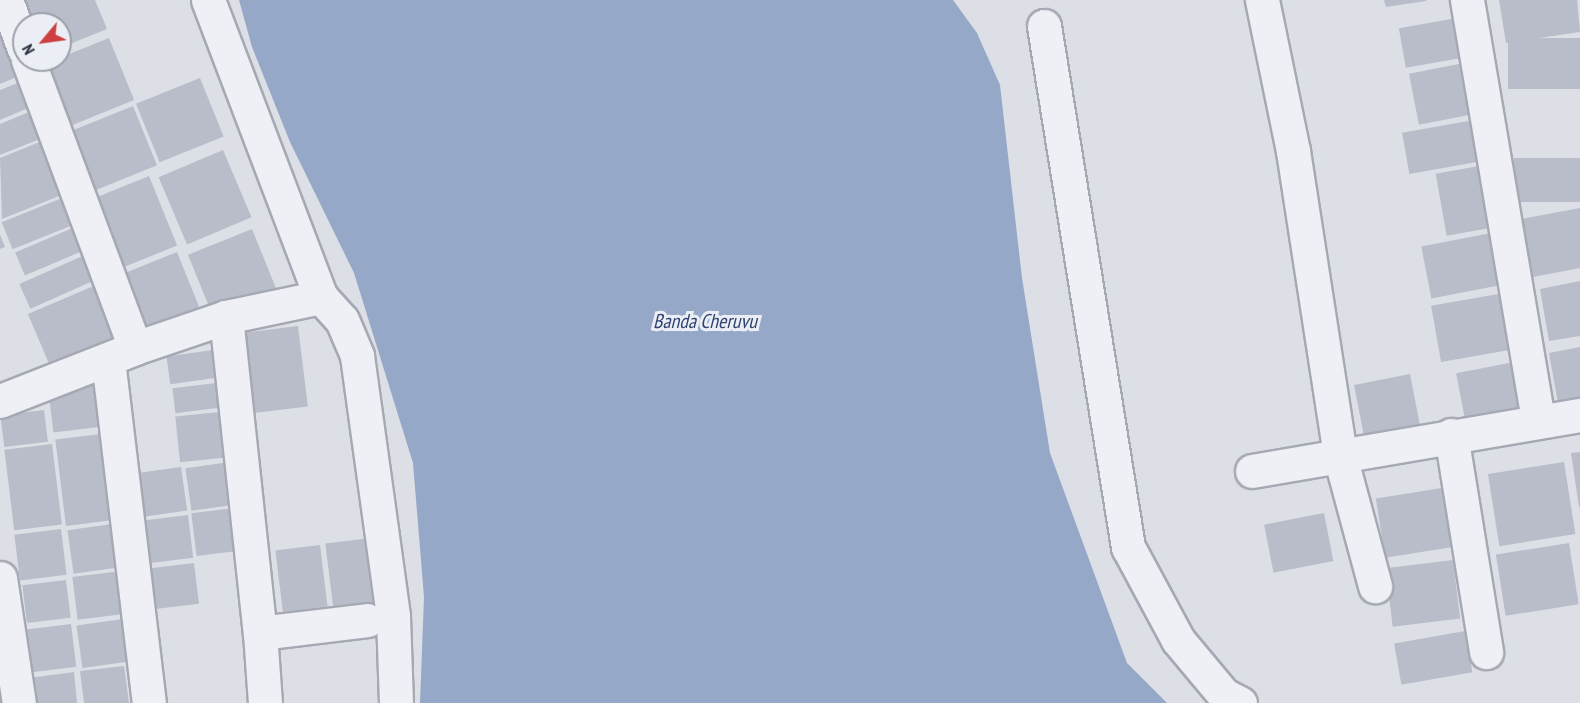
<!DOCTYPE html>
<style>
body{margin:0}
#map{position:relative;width:1580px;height:703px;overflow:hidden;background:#dcdfe6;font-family:"PT Sans Narrow",sans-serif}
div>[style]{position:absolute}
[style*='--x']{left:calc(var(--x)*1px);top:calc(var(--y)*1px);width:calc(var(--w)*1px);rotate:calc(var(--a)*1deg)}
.water>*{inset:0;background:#96a8c7}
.building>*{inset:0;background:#b9bdc9;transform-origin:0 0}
.roads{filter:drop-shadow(2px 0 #a5a9b3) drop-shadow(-2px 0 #a5a9b3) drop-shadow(0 2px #a5a9b3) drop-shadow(0 -2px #a5a9b3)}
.minor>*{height:33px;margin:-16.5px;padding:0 16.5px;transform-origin:16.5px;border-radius:16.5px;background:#eff0f5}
span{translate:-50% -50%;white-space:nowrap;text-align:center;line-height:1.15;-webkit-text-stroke:6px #ebeef4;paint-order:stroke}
.water-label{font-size:20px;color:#304470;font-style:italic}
.north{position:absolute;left:12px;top:12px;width:60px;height:60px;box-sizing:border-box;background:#ebeef4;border:2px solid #9ca0ab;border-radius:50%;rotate:241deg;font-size:16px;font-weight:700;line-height:24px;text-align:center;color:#262b3d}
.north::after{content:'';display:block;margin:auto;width:21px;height:27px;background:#ce3f41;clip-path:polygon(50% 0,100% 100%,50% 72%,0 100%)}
</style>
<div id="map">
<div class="water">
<i style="clip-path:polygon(239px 0,953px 0,977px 33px,1000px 85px,1022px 278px,1050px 453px,1127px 663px,1167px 703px,420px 703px,424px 597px,413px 463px,354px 273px,290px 142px,252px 47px)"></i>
</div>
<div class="building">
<i style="clip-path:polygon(23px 0,95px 0,107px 29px,60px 48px,60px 24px,32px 24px)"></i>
<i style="clip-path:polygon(1384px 0,1426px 0,1426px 1px,1386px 7px)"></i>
<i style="clip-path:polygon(1499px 0,1577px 0,1580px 32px,1506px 43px)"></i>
<i style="left:1457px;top:18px;width:40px;height:59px;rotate:80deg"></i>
<i style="clip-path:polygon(7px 31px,24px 74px,0 84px,0 34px)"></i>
<i style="left:109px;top:38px;width:67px;height:71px;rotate:68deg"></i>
<i style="left:1580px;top:38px;width:51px;height:72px;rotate:90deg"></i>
<i style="left:1464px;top:63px;width:52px;height:56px;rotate:79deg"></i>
<i style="left:200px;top:78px;width:63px;height:69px;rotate:68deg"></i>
<i style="clip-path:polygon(23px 81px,33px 106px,0 120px,0 90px)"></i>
<i style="left:133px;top:106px;width:64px;height:69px;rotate:68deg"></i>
<i style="clip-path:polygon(34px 110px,45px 137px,0 155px,0 124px)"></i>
<i style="left:1474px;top:120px;width:42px;height:73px;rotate:80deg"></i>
<i style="clip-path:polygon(42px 141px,64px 194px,2px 219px,0 158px)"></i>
<i style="left:223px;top:150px;width:73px;height:70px;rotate:67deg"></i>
<i style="left:1580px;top:158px;width:44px;height:66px;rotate:90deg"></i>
<i style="left:1479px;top:166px;width:63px;height:44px;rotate:80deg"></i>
<i style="left:149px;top:176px;width:75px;height:64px;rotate:68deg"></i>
<i style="left:62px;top:198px;width:29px;height:65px;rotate:68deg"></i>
<i style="clip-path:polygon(1580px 208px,1580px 268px,1533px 277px,1522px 219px)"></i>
<i style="left:75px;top:227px;width:25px;height:65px;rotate:67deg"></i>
<i style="left:252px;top:229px;width:64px;height:69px;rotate:68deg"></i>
<i style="left:1491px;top:233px;width:53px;height:71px;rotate:79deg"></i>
<i style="clip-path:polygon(0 235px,5px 247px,0 249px)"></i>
<i style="left:177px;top:252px;width:65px;height:61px;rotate:68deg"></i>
<i style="left:87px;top:254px;width:27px;height:74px;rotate:66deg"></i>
<i style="clip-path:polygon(1580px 281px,1580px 336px,1549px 341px,1540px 289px)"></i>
<i style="left:96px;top:285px;width:64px;height:74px;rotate:67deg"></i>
<i style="left:1504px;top:293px;width:57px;height:74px;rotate:80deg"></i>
<i style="left:298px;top:326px;width:81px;height:55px;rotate:83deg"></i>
<i style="clip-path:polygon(1580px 347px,1580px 399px,1558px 403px,1549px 353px)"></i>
<i style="left:213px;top:350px;width:28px;height:47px;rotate:82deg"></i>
<i style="left:1514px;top:362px;width:52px;height:59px;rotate:79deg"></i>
<i style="left:1410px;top:374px;width:57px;height:57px;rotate:79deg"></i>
<i style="left:216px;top:383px;width:25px;height:44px;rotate:83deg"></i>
<i style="left:95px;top:385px;width:42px;height:47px;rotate:83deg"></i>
<i style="left:44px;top:410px;width:32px;height:44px;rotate:83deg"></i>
<i style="left:219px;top:412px;width:46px;height:44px;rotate:84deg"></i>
<i style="left:101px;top:434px;width:87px;height:46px;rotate:83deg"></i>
<i style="left:52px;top:444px;width:81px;height:48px;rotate:83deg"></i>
<i style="clip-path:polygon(1580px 452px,1580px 507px,1579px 507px,1571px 453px)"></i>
<i style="left:230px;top:462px;width:43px;height:45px;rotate:82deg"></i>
<i style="left:1564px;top:462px;width:73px;height:77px;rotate:81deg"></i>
<i style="left:181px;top:467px;width:44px;height:42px;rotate:82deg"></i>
<i style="left:1442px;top:488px;width:60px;height:67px;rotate:81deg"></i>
<i style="left:234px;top:508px;width:43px;height:43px;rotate:83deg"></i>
<i style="left:1324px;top:513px;width:49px;height:61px;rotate:79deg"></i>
<i style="left:188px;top:515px;width:43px;height:45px;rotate:83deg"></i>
<i style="left:112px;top:524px;width:44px;height:45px;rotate:82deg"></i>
<i style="left:61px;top:529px;width:46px;height:47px;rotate:83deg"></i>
<i style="left:371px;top:538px;width:65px;height:46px;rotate:83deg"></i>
<i style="left:1569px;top:543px;width:62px;height:74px;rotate:81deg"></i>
<i style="left:320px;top:545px;width:62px;height:45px;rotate:83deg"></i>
<i style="left:1453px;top:560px;width:59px;height:68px;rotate:83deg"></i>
<i style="left:194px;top:563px;width:41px;height:44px;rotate:83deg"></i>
<i style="left:121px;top:571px;width:43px;height:49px;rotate:83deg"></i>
<i style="left:66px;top:580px;width:38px;height:44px;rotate:83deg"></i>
<i style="left:123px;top:619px;width:43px;height:47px;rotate:82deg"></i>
<i style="left:71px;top:624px;width:43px;height:45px;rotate:83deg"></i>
<i style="left:1465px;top:631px;width:42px;height:72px;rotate:80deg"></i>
<i style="clip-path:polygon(124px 666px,129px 703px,84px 703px,80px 671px)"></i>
<i style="clip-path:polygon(74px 672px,77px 703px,32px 703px,29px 678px)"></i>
</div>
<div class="roads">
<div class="minor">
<i style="--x:6;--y:0;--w:52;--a:69.8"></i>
<i style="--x:208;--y:0;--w:318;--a:69.2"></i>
<i style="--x:321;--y:297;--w:31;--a:48"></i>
<i style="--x:342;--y:320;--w:39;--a:67"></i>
<i style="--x:357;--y:356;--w:263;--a:82.1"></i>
<i style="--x:393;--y:617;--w:86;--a:88"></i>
<i style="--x:1262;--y:0;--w:154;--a:78.4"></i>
<i style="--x:1293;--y:151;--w:309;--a:81.2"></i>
<i style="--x:1340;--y:456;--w:135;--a:74.9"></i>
<i style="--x:1467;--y:0;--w:425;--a:80.4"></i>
<i style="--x:1044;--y:26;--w:528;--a:80.84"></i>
<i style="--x:1128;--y:547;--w:106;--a:61.7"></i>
<i style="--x:1178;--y:640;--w:72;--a:50.1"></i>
<i style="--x:1224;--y:695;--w:18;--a:27"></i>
<i style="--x:28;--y:60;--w:307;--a:69.6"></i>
<i style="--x:226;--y:317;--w:318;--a:83.9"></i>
<i style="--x:260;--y:633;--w:108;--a:-6.9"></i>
<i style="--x:108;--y:360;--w:345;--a:83.2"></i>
<i style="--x:0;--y:401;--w:145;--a:-21.4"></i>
<i style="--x:135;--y:348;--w:96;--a:-18.8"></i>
<i style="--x:226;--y:317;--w:97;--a:-11.9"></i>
<i style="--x:1451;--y:435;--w:220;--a:80.8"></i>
<i style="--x:1252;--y:471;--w:333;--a:-9.7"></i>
<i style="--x:0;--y:578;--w:126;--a:81.4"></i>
<i style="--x:260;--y:633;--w:70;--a:85.9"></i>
</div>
</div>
<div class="water-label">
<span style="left:705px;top:321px">Banda Cheruvu</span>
</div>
<div class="north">N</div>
</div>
